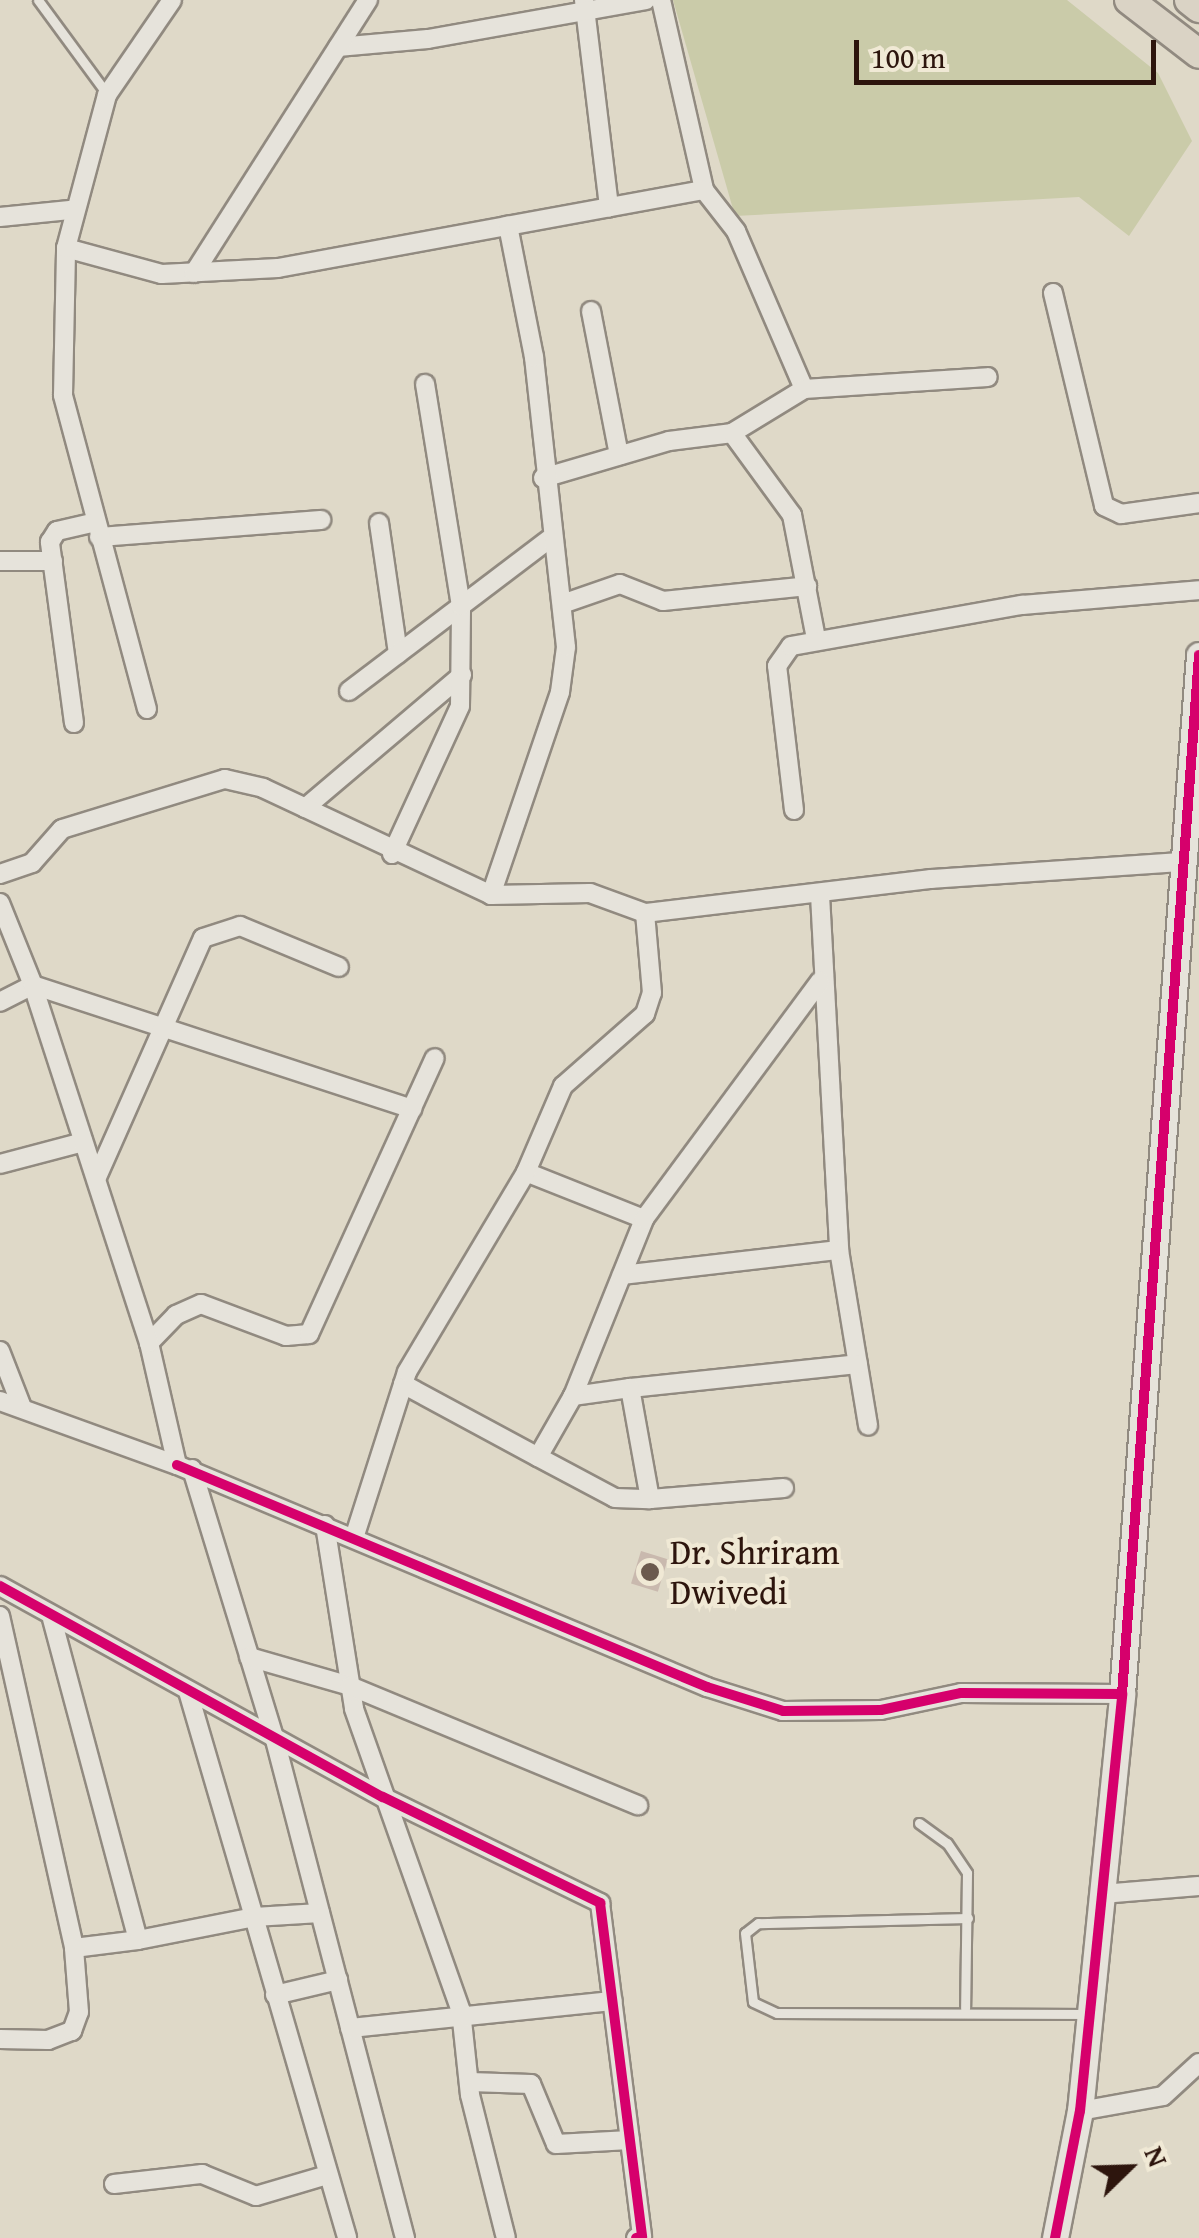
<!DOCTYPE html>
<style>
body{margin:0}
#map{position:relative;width:1199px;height:2238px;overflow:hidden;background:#dfd9c8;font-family:"Gentium Book Plus",serif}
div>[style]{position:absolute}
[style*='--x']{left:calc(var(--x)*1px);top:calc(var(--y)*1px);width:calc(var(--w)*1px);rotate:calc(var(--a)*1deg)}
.green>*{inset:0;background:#cacba9}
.building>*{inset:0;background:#c9b9ae;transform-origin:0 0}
.roads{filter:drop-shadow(2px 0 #918a80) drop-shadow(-2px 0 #918a80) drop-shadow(0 2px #918a80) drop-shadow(0 -2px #918a80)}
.lane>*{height:9px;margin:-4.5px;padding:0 4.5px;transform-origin:4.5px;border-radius:4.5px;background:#e6e3db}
.street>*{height:18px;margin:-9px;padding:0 9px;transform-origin:9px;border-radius:9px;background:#e6e3db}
.secondary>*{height:25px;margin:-12.5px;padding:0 12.5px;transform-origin:12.5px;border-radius:12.5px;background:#e6e3db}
.primary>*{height:28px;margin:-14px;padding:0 14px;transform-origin:14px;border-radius:14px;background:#dad3c5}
.cycleway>*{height:10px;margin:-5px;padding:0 5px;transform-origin:5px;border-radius:5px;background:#d6006c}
.dots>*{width:28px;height:28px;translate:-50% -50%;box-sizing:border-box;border:5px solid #f0e9d5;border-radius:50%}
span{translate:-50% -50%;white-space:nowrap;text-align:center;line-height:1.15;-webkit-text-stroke:8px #f0e9d5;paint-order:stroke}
.poi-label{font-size:35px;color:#2d150d}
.left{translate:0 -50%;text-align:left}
.north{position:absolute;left:1079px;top:2118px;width:100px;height:100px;-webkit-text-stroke:8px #f0e9d5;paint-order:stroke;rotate:67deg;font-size:28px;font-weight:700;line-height:40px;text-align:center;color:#2d150d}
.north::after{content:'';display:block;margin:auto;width:35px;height:45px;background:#2d150d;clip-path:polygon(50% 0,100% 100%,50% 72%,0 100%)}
.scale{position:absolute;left:854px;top:40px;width:302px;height:45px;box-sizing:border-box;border:5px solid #2d150d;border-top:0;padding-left:12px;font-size:30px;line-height:35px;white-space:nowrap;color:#2d150d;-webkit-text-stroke:8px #f0e9d5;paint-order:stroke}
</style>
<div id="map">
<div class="green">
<i style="clip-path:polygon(673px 0,1067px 0,1158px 73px,1192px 141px,1129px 236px,1079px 197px,735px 216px)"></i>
</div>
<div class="building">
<i style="left:641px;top:1551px;width:28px;height:34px;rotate:17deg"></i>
</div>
<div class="roads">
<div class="lane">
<i style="--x:38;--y:0;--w:117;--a:53.7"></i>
<i style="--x:919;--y:1823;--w:34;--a:36"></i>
<i style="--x:947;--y:1843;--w:36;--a:56"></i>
<i style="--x:967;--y:1873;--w:135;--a:90.8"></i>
<i style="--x:968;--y:1918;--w:210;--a:178.6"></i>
<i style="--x:758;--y:1923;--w:16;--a:142"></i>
<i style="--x:745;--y:1933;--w:69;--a:83.4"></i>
<i style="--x:753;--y:2002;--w:26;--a:25"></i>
<i style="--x:777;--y:2013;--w:310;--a:0.2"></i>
</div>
<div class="street">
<i style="--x:584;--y:0;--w:209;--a:83.1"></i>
<i style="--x:661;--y:0;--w:195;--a:77.2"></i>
<i style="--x:338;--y:47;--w:90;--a:-5.1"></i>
<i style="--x:428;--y:39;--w:221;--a:-10.1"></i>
<i style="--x:0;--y:217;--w:70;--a:-5.7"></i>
<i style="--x:66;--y:248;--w:99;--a:15.2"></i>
<i style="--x:162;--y:274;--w:116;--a:-3"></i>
<i style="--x:278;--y:268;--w:433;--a:-10.4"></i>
<i style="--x:704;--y:190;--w:52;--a:52"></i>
<i style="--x:736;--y:231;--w:172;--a:66.7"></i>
<i style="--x:194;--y:273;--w:324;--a:-57.5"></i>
<i style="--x:1053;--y:293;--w:219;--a:76.5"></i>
<i style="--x:1104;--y:506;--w:19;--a:25"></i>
<i style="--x:1121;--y:514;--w:79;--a:-8"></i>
<i style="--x:591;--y:311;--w:147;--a:79"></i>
<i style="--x:732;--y:433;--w:102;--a:53.8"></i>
<i style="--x:792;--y:515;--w:126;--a:79"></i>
<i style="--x:543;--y:478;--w:131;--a:-16.4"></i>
<i style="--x:669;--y:441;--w:64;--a:-7.2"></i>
<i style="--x:732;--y:433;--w:84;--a:-31.4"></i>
<i style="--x:804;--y:389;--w:184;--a:-3.7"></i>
<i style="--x:379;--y:523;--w:132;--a:81.7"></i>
<i style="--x:99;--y:537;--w:223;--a:-4.4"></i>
<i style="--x:0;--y:561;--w:53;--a:0"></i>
<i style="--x:565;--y:603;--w:58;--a:-19.1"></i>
<i style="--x:620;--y:584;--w:46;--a:21.6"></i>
<i style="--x:663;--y:601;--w:145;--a:-5.9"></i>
<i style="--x:349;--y:691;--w:251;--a:-37.2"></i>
<i style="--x:147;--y:709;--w:325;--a:-105"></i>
<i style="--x:63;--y:395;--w:147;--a:-88.8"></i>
<i style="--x:66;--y:248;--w:158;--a:-75"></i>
<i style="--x:107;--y:95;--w:115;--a:-55.6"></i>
<i style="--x:74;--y:723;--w:183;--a:-97.6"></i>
<i style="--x:50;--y:542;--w:13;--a:-58"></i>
<i style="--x:57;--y:531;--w:39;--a:-13"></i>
<i style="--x:305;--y:808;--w:206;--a:-40.3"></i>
<i style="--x:794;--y:810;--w:145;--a:-96.7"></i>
<i style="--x:777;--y:666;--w:24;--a:-55"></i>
<i style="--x:791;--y:646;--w:235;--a:-10.1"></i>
<i style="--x:1022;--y:605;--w:178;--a:-4.8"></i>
<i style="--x:392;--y:854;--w:163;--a:-65.3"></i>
<i style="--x:460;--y:706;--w:100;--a:-89.4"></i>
<i style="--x:461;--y:606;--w:225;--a:-99.2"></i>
<i style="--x:0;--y:874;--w:34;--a:-19"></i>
<i style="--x:32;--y:863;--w:45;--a:-48.6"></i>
<i style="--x:62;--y:829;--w:170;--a:-17.1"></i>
<i style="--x:225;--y:779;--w:39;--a:13"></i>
<i style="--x:263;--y:788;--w:252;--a:25.1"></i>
<i style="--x:491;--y:895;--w:99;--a:-1.2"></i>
<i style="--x:590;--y:893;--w:59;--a:20"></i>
<i style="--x:491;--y:895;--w:214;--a:-71.2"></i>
<i style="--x:560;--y:692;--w:45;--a:-82.4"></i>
<i style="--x:566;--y:647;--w:292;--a:-96.3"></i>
<i style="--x:534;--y:357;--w:134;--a:-101.2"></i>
<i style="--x:820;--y:895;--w:356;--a:86.9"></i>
<i style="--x:839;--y:1250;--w:178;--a:80.6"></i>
<i style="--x:0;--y:903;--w:88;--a:68.1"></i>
<i style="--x:33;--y:985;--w:37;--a:153"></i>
<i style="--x:33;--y:985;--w:399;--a:18.1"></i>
<i style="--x:0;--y:1164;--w:86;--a:-14.8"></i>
<i style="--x:97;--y:1177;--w:261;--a:-66.1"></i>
<i style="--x:203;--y:938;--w:39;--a:-18"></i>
<i style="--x:240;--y:926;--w:107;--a:22.5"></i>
<i style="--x:644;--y:1219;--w:127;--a:-158.3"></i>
<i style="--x:526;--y:1172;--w:94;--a:-66.7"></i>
<i style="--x:563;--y:1086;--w:109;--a:-41.3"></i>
<i style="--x:645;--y:1014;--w:22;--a:-72"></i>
<i style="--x:652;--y:993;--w:80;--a:-95"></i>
<i style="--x:645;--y:913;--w:288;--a:-6.8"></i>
<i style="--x:931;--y:879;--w:252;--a:-3.9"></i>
<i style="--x:622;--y:1275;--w:218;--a:-6.6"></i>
<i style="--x:149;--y:1343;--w:39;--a:-46"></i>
<i style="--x:176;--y:1315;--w:27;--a:-24"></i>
<i style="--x:201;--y:1304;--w:91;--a:20.6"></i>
<i style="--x:286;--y:1336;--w:23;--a:-5"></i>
<i style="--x:309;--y:1334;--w:303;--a:-65.5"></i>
<i style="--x:0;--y:1351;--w:58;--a:68.7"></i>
<i style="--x:403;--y:1384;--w:153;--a:28.4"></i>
<i style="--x:538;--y:1457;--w:70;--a:-60.2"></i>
<i style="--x:630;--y:1388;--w:229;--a:-6"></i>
<i style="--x:0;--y:1401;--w:188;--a:19.9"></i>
<i style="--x:177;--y:1465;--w:125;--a:-102.9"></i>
<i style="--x:149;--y:1343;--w:376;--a:-108"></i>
<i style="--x:538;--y:1457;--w:87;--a:28"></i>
<i style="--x:615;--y:1498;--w:35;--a:2"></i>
<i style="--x:177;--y:1465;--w:575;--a:22.73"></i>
<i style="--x:707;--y:1687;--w:80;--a:17.5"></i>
<i style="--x:783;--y:1711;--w:98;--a:-0.6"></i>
<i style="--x:881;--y:1710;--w:82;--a:-12"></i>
<i style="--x:961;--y:1693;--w:161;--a:0.4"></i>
<i style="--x:192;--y:1469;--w:283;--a:73"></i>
<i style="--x:275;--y:1740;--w:515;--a:75.37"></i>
<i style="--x:784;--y:1488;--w:134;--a:175.3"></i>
<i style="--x:650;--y:1499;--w:113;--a:-100.2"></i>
<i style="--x:630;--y:1388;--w:58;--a:172"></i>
<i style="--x:573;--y:1396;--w:191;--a:-68.1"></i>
<i style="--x:644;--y:1219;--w:296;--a:-53.5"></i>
<i style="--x:325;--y:1525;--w:186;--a:81"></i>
<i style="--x:354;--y:1709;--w:320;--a:70.5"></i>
<i style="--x:461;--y:2011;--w:84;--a:83.9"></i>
<i style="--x:470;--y:2095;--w:147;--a:75.9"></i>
<i style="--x:354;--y:1538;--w:174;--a:-72.3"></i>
<i style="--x:407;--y:1372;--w:233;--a:-59.2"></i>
<i style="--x:0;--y:1586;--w:437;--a:28.9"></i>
<i style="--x:383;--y:1797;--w:242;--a:26"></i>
<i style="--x:600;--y:1903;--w:337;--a:82.8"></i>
<i style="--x:642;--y:2237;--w:6;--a:171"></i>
<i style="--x:0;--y:1616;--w:340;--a:77.4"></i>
<i style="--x:74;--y:1948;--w:64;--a:-7.1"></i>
<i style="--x:52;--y:1619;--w:332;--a:75"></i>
<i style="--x:138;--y:1940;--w:118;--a:-11.2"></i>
<i style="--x:254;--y:1917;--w:235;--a:-106.3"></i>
<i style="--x:249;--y:1657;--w:105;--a:16"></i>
<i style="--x:350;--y:1686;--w:312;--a:22.5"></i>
<i style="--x:1102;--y:1894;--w:97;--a:-4.7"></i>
<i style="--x:320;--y:1913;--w:66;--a:176.5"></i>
<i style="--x:254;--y:1917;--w:334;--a:73.8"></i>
<i style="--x:275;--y:1995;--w:65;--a:-13.4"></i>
<i style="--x:350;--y:2028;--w:264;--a:-5.9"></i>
<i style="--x:0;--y:2039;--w:48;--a:1.2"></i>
<i style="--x:48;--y:2040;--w:26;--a:-21"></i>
<i style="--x:72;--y:2031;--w:20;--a:-70"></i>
<i style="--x:79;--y:2012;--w:64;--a:-94.5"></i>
<i style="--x:470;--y:2082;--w:61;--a:1.9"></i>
<i style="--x:531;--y:2084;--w:65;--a:67.4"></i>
<i style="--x:556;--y:2144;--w:74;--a:-3.1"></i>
<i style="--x:1080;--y:2111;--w:84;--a:-10.2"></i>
<i style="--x:1163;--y:2096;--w:49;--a:-42.5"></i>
<i style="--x:114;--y:2184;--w:89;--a:-6.5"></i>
<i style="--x:202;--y:2174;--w:58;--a:22.2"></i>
<i style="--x:256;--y:2196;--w:71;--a:-16.4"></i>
</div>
<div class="secondary">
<i style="--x:1055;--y:2238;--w:129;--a:-78.9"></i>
<i style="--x:1080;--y:2111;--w:419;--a:-84.2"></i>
<i style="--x:1122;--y:1694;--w:1042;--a:-85.76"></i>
</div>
<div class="primary">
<i style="--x:1129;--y:0;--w:88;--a:37.6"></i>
<i style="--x:1189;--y:0;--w:13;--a:39"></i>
</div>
</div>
<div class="cycleway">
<i style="--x:177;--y:1465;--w:575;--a:22.73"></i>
<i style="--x:707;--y:1687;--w:80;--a:17.5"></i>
<i style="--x:783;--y:1711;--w:98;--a:-0.6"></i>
<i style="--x:881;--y:1710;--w:82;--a:-12"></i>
<i style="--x:961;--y:1693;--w:161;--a:0.4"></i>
<i style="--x:0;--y:1586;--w:437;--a:28.9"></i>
<i style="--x:383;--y:1797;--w:242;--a:26"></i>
<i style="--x:600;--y:1903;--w:337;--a:82.8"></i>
<i style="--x:642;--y:2237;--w:6;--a:171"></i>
<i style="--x:1055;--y:2238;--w:129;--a:-78.9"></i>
<i style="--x:1080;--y:2111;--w:419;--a:-84.2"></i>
<i style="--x:1122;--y:1694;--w:1042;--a:-85.76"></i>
</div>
<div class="dots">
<i style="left:650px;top:1572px;background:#6b5a4e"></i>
</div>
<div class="poi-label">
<span class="left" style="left:670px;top:1572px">Dr. Shriram<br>Dwivedi</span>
</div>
<div class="north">N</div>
<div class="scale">100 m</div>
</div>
